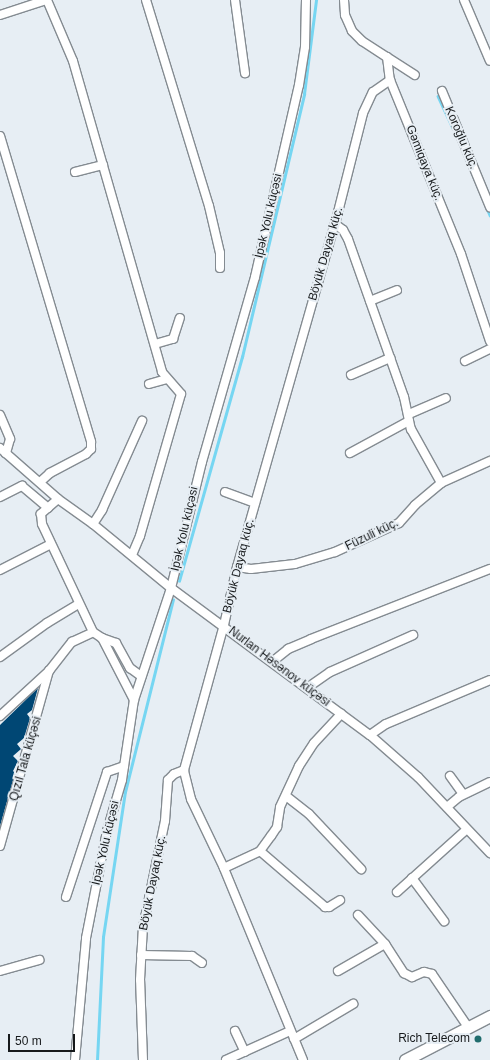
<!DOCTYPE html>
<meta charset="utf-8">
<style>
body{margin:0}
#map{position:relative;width:490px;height:1060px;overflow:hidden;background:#e7eef4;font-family:Helvetica,sans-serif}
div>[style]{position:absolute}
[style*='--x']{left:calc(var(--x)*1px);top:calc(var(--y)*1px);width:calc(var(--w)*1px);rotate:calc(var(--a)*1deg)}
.stream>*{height:2.5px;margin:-1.25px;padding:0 1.25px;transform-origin:1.25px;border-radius:1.25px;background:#76d6f2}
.building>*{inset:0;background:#004774}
.roads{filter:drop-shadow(1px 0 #848b91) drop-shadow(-1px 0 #848b91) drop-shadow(0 1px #848b91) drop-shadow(0 -1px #848b91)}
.street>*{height:8px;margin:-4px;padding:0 4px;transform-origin:4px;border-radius:4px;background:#fff}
.secondary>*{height:11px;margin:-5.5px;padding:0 5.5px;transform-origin:5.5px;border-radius:5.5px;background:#fff}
.dots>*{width:11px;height:11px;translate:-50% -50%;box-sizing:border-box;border:2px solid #e7eef4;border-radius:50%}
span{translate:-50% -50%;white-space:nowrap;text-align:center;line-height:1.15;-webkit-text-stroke:4px #e7eef4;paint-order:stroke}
.street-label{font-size:12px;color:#16191b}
.poi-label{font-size:12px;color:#16191b}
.right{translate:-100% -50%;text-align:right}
.scale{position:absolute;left:8px;top:1034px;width:67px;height:18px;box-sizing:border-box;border:2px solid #16191b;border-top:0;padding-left:5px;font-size:12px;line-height:14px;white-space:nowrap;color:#16191b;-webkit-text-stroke:3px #e7eef4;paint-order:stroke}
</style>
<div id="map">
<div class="stream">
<i style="--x:438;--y:96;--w:35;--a:65"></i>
<i style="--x:487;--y:208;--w:8;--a:67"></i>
<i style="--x:179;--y:581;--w:233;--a:-74.3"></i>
<i style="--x:242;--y:357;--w:270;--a:-76.7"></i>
<i style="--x:304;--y:94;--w:95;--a:-82.7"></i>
<i style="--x:97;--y:1060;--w:123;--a:-87.2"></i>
<i style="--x:103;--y:937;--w:147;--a:-81.4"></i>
<i style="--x:125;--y:792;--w:198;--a:-76"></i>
</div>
<div class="building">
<i style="clip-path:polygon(38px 688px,32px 710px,27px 714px,30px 718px,24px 738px,17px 744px,21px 749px,13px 756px,18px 761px,13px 771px,15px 773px,0 826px,0 725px)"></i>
</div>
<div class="roads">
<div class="street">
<i style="--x:47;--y:0;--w:66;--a:66.9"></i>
<i style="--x:73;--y:61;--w:323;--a:74"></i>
<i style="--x:162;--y:372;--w:29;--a:49"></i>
<i style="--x:181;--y:394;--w:148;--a:106.1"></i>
<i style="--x:140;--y:536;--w:21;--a:113"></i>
<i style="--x:146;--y:0;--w:215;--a:73"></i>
<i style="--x:209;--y:206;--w:48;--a:76.8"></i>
<i style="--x:220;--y:253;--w:15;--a:90"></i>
<i style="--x:235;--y:0;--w:74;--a:82.2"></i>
<i style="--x:344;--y:0;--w:15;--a:86"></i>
<i style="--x:345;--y:15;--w:17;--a:66"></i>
<i style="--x:352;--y:31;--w:14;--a:45"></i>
<i style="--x:362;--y:41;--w:30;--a:33"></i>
<i style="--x:387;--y:57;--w:23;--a:83"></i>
<i style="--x:390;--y:80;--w:188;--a:67.8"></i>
<i style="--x:461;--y:254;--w:92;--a:71.6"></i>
<i style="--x:464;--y:0;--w:66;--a:66.9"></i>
<i style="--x:0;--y:15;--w:48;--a:-18.1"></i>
<i style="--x:387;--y:57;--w:33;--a:33"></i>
<i style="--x:442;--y:91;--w:126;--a:67.5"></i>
<i style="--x:0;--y:136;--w:319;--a:73.4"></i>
<i style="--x:91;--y:442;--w:7;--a:90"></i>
<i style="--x:91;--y:449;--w:7;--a:135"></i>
<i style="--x:86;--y:454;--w:41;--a:152.2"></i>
<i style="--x:50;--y:473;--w:13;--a:138"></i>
<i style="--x:75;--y:172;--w:29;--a:-14"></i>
<i style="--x:335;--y:224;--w:10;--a:37"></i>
<i style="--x:343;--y:230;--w:10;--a:61"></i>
<i style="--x:348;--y:239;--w:168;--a:70.5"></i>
<i style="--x:404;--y:397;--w:33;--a:78"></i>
<i style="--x:411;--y:429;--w:62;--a:60.9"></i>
<i style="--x:370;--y:301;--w:29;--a:-22"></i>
<i style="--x:155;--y:344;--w:19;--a:-16"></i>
<i style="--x:173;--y:339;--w:22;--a:-72"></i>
<i style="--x:465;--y:361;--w:28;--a:-26"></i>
<i style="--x:351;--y:375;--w:43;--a:-23.6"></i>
<i style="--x:149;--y:384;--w:18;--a:-16"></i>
<i style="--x:409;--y:414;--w:40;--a:-23.4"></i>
<i style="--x:0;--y:415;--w:26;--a:67"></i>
<i style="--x:10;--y:439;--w:15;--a:106"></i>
<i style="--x:0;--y:448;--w:77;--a:41.3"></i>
<i style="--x:58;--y:499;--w:43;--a:35.5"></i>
<i style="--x:93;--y:524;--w:101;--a:39.4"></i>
<i style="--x:171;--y:588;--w:247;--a:36.5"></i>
<i style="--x:370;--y:735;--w:64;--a:41.2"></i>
<i style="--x:418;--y:777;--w:105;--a:46.5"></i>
<i style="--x:350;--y:453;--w:67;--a:-28.5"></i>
<i style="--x:225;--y:492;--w:32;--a:20"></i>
<i style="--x:0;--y:497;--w:25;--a:-27"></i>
<i style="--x:22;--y:486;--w:34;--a:40"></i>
<i style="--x:58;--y:499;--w:23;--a:139"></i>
<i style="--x:41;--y:514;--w:10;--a:84"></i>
<i style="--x:42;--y:524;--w:119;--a:64.7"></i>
<i style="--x:93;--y:632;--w:11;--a:34"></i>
<i style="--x:102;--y:638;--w:70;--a:62.7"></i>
<i style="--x:93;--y:524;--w:17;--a:-57"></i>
<i style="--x:102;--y:510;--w:98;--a:-65.8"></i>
<i style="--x:237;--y:567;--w:14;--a:8"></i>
<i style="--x:251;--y:569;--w:44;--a:-6.5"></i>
<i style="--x:295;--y:564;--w:42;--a:-16.7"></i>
<i style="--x:335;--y:552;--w:70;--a:-24.4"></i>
<i style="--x:399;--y:523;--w:24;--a:-48"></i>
<i style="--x:415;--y:505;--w:34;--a:-40"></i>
<i style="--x:441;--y:483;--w:54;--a:-24.2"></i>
<i style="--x:0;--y:570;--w:57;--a:-27"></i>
<i style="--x:102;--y:638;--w:15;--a:20"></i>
<i style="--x:116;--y:643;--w:29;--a:61"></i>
<i style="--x:130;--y:668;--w:14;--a:36"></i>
<i style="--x:0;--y:657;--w:58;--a:-35.9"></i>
<i style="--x:47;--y:623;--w:37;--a:-31"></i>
<i style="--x:272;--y:662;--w:21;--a:-39"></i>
<i style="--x:288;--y:649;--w:25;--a:-23"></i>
<i style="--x:311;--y:639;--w:192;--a:-21.4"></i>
<i style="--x:307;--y:688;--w:28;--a:-35"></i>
<i style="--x:330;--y:672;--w:91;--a:-24"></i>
<i style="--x:0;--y:716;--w:67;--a:-42.6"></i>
<i style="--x:49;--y:671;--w:37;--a:-52"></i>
<i style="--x:72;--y:642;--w:23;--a:-25"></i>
<i style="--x:370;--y:735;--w:19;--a:-35"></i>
<i style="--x:386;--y:724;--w:113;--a:-22.9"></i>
<i style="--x:450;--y:776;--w:22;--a:54"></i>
<i style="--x:286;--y:796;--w:29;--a:38"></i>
<i style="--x:309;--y:814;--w:76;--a:46.6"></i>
<i style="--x:447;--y:807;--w:16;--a:-40"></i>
<i style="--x:459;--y:797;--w:34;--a:-26"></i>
<i style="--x:0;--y:846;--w:182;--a:-74.4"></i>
<i style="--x:260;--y:851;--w:86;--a:40.7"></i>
<i style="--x:325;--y:907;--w:4;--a:0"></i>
<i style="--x:329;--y:907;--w:13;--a:-32"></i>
<i style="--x:224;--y:868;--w:40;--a:-25"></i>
<i style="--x:260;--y:851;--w:19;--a:-54"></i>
<i style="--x:271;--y:836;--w:11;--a:-56"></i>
<i style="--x:277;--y:827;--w:20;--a:-81"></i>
<i style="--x:280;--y:807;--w:45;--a:-65.1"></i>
<i style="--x:299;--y:766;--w:27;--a:-57"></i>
<i style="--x:314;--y:743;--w:40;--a:-47"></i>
<i style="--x:412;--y:878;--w:54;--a:53.3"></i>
<i style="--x:397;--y:892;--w:94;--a:-42"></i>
<i style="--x:66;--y:897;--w:132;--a:-71.8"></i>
<i style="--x:107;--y:772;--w:18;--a:-19"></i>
<i style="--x:358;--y:915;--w:40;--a:47"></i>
<i style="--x:385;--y:944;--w:35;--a:57"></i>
<i style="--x:404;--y:973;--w:9;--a:27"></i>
<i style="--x:412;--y:977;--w:13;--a:-23"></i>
<i style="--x:424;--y:972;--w:8;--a:14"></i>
<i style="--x:432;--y:974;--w:64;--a:55.8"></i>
<i style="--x:141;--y:955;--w:51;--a:1.1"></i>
<i style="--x:192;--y:956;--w:12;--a:35"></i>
<i style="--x:0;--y:971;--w:41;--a:-15.8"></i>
<i style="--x:338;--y:971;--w:54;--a:-29.9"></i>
<i style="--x:235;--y:1031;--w:23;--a:65"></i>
<i style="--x:294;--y:1039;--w:69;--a:-30.7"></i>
<i style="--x:75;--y:1060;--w:122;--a:-84.8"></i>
<i style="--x:86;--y:938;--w:109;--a:-78.9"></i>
<i style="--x:107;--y:831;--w:53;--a:-73.6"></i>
<i style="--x:122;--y:780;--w:81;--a:-81.5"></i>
<i style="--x:134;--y:700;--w:118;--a:-71.7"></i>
<i style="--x:171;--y:588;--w:130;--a:-76.2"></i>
<i style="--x:202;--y:462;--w:192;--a:-74"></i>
<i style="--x:255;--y:277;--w:197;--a:-77.1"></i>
<i style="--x:299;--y:85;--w:38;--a:-81"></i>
<i style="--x:305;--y:47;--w:47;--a:-88.8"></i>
<i style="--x:143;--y:1060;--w:80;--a:-92.1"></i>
<i style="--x:140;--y:980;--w:53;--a:-86.8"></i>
<i style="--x:143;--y:927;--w:108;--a:-78.3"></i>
<i style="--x:165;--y:821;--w:41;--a:-85.8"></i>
<i style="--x:168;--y:780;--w:8;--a:-45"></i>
<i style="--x:174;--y:774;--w:11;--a:-22"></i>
<i style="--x:226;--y:1060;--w:70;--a:-24.4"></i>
<i style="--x:303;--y:1060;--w:208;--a:-112.4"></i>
<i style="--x:224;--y:868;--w:76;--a:-115.6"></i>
<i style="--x:191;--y:799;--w:30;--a:-104"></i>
<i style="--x:184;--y:770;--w:150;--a:-74.6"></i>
<i style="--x:224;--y:625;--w:59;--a:-77.4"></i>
<i style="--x:237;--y:567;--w:357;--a:-74.1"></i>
<i style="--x:335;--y:224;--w:114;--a:-75.8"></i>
<i style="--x:363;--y:113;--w:23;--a:-65"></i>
<i style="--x:373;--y:92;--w:21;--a:-35"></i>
</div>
<div class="secondary">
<i style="--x:405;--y:1060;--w:96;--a:-27.4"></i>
</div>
</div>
<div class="dots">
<i style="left:478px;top:1039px;background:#206c6d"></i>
</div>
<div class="street-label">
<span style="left:461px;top:138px;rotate:67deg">Koroğlu küç.</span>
<span style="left:424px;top:163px;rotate:68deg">Gəmiqaya küç.</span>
<span style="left:269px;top:216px;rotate:-77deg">İpək Yolu küçəsi</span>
<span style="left:326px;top:254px;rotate:-74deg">Böyük Dayaq küç.</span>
<span style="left:185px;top:529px;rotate:-77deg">İpək Yolu küçəsi</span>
<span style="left:372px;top:535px;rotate:-26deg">Füzuli küç.</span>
<span style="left:239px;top:566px;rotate:-76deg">Böyük Dayaq küç.</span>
<span style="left:279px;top:667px;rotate:37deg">Nurlan Həsənov küçəsi</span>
<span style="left:26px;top:759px;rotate:-74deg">Qızıl Tala küçəsi</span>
<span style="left:106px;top:843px;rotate:-77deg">İpək Yolu küçəsi</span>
<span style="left:153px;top:883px;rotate:-79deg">Böyük Dayaq küç.</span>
</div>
<div class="poi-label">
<span class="right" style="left:470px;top:1039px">Rich Telecom</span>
</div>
<div class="scale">50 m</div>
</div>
